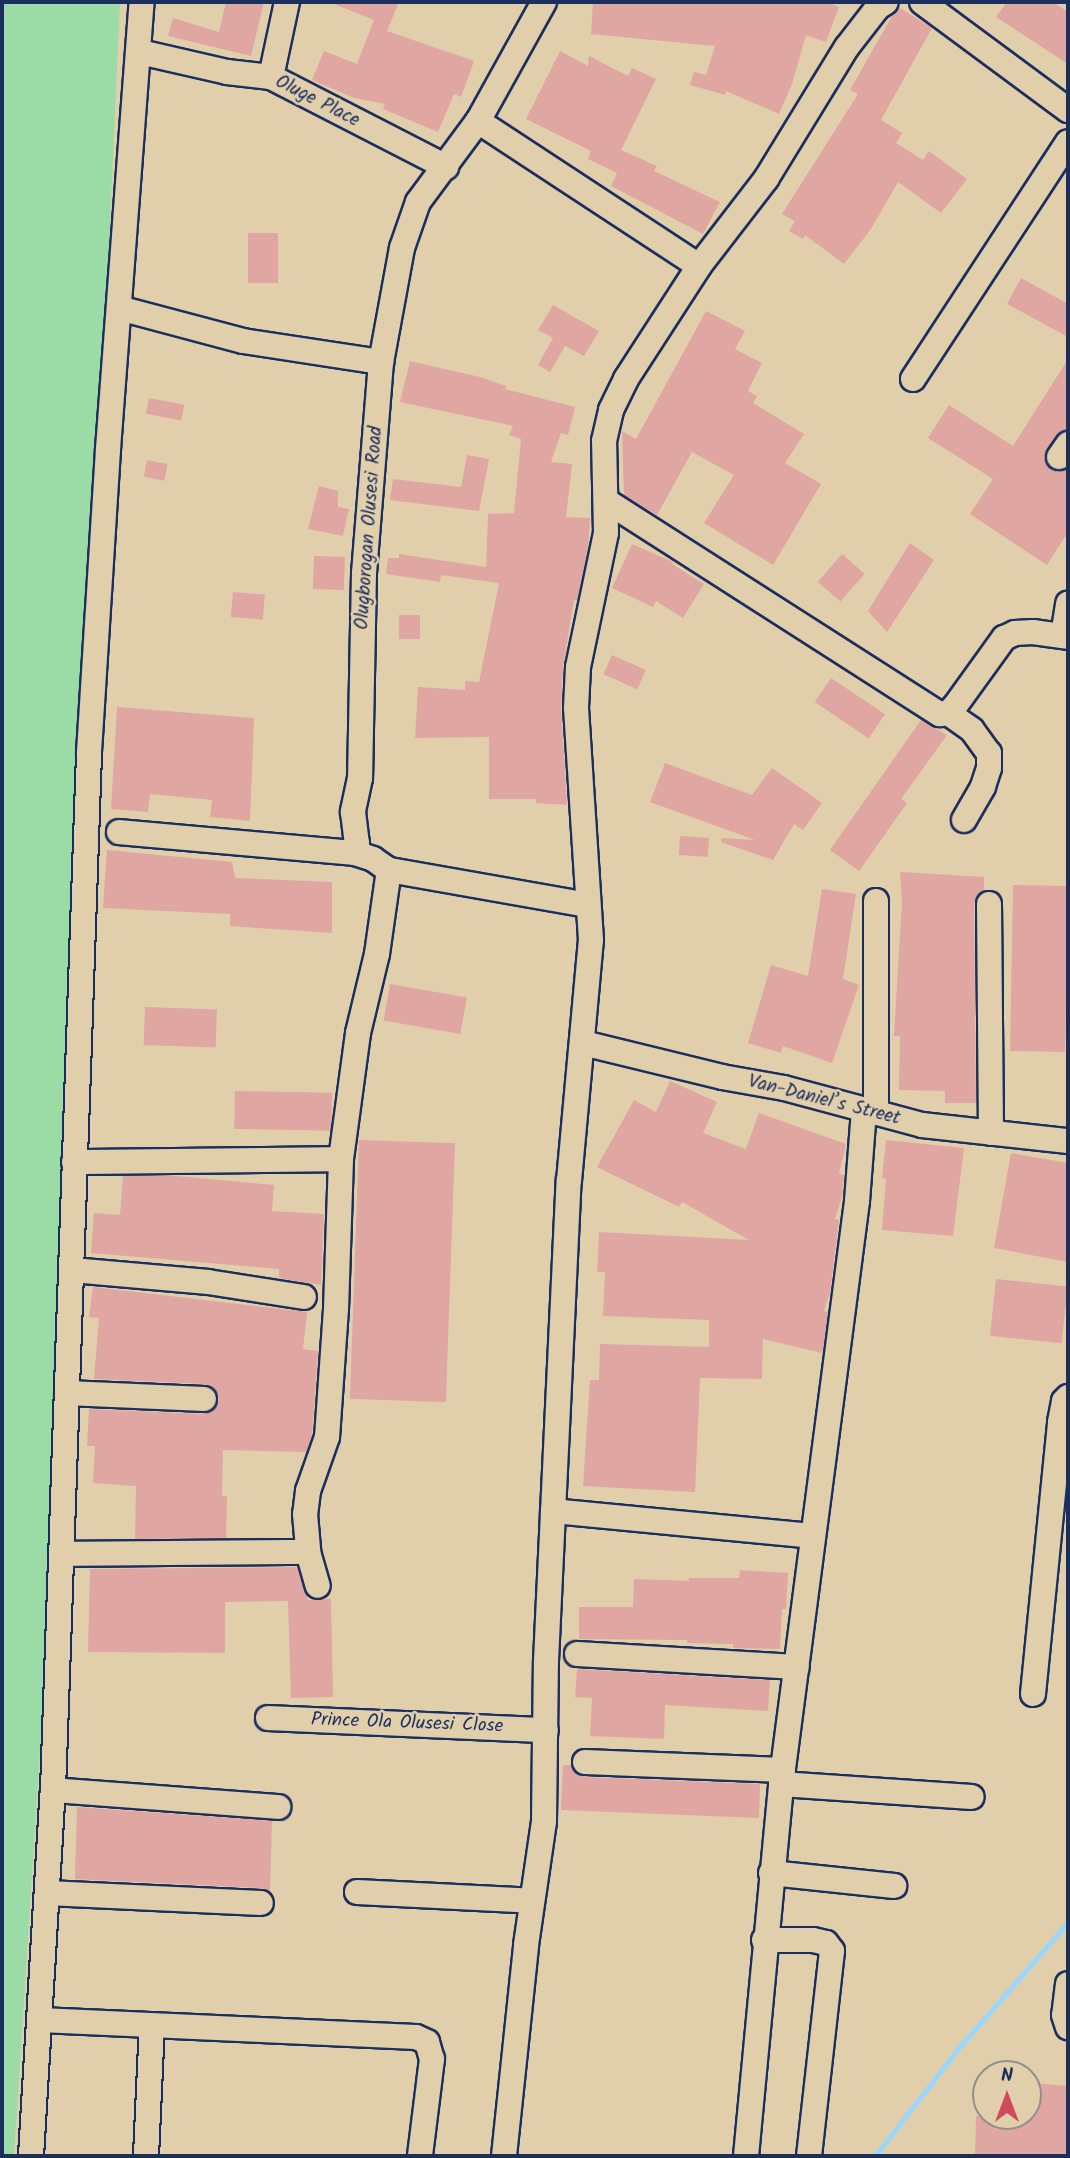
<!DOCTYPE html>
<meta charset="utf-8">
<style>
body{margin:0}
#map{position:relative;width:1070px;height:2158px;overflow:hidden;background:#e1cfac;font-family:Kalam,sans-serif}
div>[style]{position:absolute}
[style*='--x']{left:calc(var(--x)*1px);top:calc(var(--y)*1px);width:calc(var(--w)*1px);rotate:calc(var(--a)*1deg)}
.green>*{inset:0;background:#9bdba5}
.stream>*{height:5px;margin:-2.5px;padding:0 2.5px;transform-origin:2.5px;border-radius:2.5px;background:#9bd7fc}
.building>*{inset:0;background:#e0a6a1;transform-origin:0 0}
.roads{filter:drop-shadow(2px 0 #1b2f5e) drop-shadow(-2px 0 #1b2f5e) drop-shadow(0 2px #1b2f5e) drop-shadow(0 -2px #1b2f5e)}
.minor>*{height:24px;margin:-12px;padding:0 12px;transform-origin:12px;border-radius:12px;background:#e1cfac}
span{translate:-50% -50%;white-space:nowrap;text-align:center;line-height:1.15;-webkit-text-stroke:5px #e1cfac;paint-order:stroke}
.street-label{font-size:19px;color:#1b2f5e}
.frame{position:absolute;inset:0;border:4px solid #1b2f5e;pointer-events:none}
.north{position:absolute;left:972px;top:2060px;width:70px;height:70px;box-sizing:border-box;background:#e1cfac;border:2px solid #928f8d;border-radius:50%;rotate:0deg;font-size:19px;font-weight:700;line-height:28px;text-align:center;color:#1b2f5e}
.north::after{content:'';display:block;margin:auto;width:24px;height:32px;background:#d1495b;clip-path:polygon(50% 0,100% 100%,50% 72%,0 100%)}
</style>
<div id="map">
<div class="green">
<i style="clip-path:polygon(2px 2px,120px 2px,42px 1719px,14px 2156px,2px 2156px)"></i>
</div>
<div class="stream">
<i style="--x:875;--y:2156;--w:134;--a:-52.3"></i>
<i style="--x:957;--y:2050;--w:169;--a:-49.1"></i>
</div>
<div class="building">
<i style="clip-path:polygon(226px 2px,264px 2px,251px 56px,168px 36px,173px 18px,219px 32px)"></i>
<i style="clip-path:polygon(329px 2px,399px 2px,387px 31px,474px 61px,461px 97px,454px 94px,438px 132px,383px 109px,385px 104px,354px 98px,312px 80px,324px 51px,357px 64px,374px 20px)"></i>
<i style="clip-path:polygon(593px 2px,826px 2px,839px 7px,826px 42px,806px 35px,792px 84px,779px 114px,726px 91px,725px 95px,690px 85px,694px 72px,706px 75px,715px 46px,591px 34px)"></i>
<i style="clip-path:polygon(1007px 2px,1053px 2px,1068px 12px,1068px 64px,996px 17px)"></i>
<i style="clip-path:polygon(900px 8px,932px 28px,881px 120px,902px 133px,896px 143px,923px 160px,929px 151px,967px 179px,941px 213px,898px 182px,871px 229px,844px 264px,805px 235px,803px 239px,789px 231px,795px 221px,782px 214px,858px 94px,850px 90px,892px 16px)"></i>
<i style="clip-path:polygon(560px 51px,588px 66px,589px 56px,628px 76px,632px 68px,656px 79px,621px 150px,657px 166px,654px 171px,720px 202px,703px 234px,611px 186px,617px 173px,588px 159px,591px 151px,526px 119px)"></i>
<i style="left:248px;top:233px;width:30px;height:50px"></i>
<i style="clip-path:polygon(1021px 278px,1068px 304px,1068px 337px,1007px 304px)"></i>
<i style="clip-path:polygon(553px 305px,599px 331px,584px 356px,565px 346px,550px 372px,538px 365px,553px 338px,538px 330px)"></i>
<i style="clip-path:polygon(706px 311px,745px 331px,735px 349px,762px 363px,748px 391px,757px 396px,753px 403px,804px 434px,785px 463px,821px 484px,773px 565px,704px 523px,734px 475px,692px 452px,657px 515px,624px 495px,622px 431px,636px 439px)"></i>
<i style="clip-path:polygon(1068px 359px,1068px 429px,1056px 436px,1044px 456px,1051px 470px,1058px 472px,1068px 468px,1068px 532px,1047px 565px,970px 514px,993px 479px,928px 438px,949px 405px,1013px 446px)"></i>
<i style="clip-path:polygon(410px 361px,480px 377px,506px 386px,505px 389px,575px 407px,568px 435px,561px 433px,551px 462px,572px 464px,566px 517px,590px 518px,588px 547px,577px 600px,574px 600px,563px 666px,561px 709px,567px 805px,536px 803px,536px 799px,489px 799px,489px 737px,415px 738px,418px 687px,465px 690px,465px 681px,479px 682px,499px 583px,441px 575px,440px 582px,386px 574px,388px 558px,399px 558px,399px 554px,486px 567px,488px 514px,514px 513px,521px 439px,509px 435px,513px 426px,400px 402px)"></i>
<i style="left:149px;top:398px;width:36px;height:16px;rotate:11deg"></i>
<i style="clip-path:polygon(467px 455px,489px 459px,479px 511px,390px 500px,393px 479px,461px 487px)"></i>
<i style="left:147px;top:460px;width:21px;height:17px;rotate:11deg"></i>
<i style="clip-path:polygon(319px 486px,338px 491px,338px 507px,349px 509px,343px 536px,308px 529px)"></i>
<i style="clip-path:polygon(910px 543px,934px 560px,887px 632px,868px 611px)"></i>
<i style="clip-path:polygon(632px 544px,673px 562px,672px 564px,704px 584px,683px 618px,656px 601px,653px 607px,612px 588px)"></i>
<i style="left:842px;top:554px;width:30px;height:37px;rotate:41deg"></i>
<i style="left:314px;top:556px;width:31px;height:33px;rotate:2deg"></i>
<i style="left:233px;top:592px;width:32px;height:25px;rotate:5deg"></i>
<i style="left:399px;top:615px;width:21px;height:24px"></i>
<i style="left:612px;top:655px;width:37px;height:21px;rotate:24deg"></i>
<i style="left:831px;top:678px;width:65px;height:29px;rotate:34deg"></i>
<i style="clip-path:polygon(117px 707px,254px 718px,250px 821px,210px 817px,212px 800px,150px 794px,148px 812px,111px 809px)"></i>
<i style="clip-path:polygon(921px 720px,947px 735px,901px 799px,907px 803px,859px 871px,830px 850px)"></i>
<i style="clip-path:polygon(665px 763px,752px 795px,772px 768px,822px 803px,803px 830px,794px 824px,773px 860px,721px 842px,722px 838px,755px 840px,650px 802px)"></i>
<i style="left:680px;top:836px;width:29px;height:19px;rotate:4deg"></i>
<i style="clip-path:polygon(107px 850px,232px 862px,235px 878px,332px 882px,332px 933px,230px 926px,230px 914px,103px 908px)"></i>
<i style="clip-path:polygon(900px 872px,984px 877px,984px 891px,976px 896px,974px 904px,976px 1103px,945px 1103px,945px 1091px,899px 1090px,900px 1036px,894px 1036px,902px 901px)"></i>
<i style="left:1013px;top:885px;width:55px;height:166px;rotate:1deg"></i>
<i style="clip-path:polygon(822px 889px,856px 894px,843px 979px,859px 985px,832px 1063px,783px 1046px,781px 1053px,748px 1043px,771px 965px,808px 976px)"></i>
<i style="left:390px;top:984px;width:78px;height:37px;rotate:10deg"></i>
<i style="left:145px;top:1007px;width:72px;height:38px;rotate:2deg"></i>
<i style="clip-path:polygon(670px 1081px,717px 1102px,703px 1133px,746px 1149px,759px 1113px,846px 1144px,839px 1174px,844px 1175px,842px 1197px,835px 1219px,839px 1220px,830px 1292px,824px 1311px,828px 1312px,823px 1349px,822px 1353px,763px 1339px,762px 1379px,700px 1378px,695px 1492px,583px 1486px,590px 1380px,599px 1380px,600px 1344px,709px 1347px,709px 1320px,603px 1316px,605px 1272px,597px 1272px,599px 1232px,749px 1240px,682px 1202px,679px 1207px,597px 1167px,634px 1100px,656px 1112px)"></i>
<i style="left:235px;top:1091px;width:97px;height:38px;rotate:1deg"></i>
<i style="left:359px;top:1140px;width:96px;height:259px;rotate:2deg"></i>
<i style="clip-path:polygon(886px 1140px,964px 1148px,953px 1236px,882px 1230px,886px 1179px,882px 1178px)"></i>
<i style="clip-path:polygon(1011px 1153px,1068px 1163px,1068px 1262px,994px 1248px)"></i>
<i style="clip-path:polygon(123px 1176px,177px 1176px,274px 1185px,272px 1211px,324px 1214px,321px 1285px,279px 1278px,279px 1269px,91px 1253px,94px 1213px,120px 1215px)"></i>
<i style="left:996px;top:1279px;width:72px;height:57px;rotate:6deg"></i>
<i style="clip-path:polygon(93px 1287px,307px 1312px,303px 1349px,318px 1351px,312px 1434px,306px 1452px,223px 1450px,222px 1496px,227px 1496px,226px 1538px,135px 1539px,136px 1486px,93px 1483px,95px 1446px,87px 1446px,89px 1409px,203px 1414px,216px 1408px,219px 1399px,217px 1392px,205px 1384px,94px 1379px,99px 1318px,89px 1317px)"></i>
<i style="clip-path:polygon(297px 1567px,308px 1600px,331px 1599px,333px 1697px,291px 1698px,288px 1601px,225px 1602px,225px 1653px,88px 1652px,90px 1569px)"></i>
<i style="clip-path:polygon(740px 1570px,788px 1573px,786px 1609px,782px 1609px,780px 1649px,733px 1648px,733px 1644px,687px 1643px,687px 1640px,579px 1639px,579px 1607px,633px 1607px,634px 1579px,689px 1581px,689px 1578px,739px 1578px)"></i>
<i style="clip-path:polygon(577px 1669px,770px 1680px,768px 1711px,665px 1705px,664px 1739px,590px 1736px,592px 1698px,575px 1697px)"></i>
<i style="clip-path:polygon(563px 1765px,571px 1765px,577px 1774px,584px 1777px,760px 1784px,759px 1818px,561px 1810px)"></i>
<i style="clip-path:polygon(77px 1807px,272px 1821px,270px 1891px,262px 1888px,75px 1879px)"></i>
<i style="clip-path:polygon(1033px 2083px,1068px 2086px,1068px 2156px,975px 2156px,976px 2116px,1030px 2116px)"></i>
</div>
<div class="roads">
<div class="minor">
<i style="--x:544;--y:2;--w:136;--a:119"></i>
<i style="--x:478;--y:121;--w:101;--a:126.5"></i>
<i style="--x:418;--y:202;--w:49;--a:109.2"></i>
<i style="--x:402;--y:248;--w:116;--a:100.4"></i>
<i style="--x:381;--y:362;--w:212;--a:94.6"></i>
<i style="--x:364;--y:573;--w:205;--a:91.1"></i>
<i style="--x:360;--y:778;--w:35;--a:102"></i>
<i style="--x:353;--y:812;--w:31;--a:83"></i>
<i style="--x:357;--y:843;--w:10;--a:101"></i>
<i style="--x:355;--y:853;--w:19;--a:18"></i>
<i style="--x:373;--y:859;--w:19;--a:35"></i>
<i style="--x:389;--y:870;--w:202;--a:10"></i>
<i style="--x:922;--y:2;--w:182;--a:36.5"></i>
<i style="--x:140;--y:52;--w:89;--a:12.9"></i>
<i style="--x:227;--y:72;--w:44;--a:6.5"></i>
<i style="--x:271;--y:77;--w:197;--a:27.2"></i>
<i style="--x:271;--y:77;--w:77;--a:-78"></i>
<i style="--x:478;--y:121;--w:264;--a:33.3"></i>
<i style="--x:119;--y:308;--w:128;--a:14.9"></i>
<i style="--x:243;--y:341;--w:140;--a:8.7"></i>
<i style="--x:913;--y:379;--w:283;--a:-56.8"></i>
<i style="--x:1059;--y:457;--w:16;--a:-55"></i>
<i style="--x:608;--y:502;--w:394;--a:32.6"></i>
<i style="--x:940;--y:714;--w:8;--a:-7"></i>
<i style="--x:948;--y:713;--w:10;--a:-45"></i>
<i style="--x:955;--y:706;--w:84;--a:-54.2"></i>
<i style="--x:1004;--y:638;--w:12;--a:-24"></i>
<i style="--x:1015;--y:633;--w:18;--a:-3"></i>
<i style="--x:1033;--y:632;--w:35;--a:8"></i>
<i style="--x:1063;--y:636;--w:33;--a:-81"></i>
<i style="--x:948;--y:713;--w:29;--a:35"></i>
<i style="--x:972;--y:730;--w:29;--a:54"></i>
<i style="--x:989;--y:753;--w:15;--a:90"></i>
<i style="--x:989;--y:768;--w:20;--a:108"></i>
<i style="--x:983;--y:787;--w:38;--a:120"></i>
<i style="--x:119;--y:832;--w:237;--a:5.1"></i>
<i style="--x:876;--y:901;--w:212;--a:90"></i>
<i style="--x:989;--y:904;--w:229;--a:89.5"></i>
<i style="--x:583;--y:1043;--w:143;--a:13.7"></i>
<i style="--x:722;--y:1077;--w:63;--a:10.1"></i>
<i style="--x:784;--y:1088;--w:143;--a:15"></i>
<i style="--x:922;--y:1125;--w:147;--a:6.3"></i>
<i style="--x:341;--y:1159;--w:127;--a:-82.3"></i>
<i style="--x:358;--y:1033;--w:81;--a:-76.5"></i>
<i style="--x:377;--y:954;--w:85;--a:-81.9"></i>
<i style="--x:74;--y:1162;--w:267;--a:-0.6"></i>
<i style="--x:341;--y:1159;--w:150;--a:91.9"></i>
<i style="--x:336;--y:1309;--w:128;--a:94"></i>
<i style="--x:327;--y:1437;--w:57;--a:109.4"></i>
<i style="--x:308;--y:1491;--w:23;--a:97"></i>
<i style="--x:305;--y:1514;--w:38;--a:85"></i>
<i style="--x:308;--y:1552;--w:35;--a:74"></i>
<i style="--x:72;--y:1270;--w:137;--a:5"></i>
<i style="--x:208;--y:1282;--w:97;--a:8.9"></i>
<i style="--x:67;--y:1393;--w:137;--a:2.5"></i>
<i style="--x:553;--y:1511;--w:261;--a:5.5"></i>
<i style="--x:61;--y:1554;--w:247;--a:-0.5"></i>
<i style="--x:577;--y:1654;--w:220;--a:3.4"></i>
<i style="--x:1033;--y:1694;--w:273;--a:-84.3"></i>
<i style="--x:1060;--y:1422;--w:21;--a:-79"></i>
<i style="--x:1064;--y:1401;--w:6;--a:-45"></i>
<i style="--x:268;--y:1718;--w:278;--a:2.5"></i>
<i style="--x:585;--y:1762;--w:198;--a:2.3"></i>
<i style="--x:781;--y:1784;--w:191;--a:3.9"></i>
<i style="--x:53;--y:1790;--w:226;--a:4.3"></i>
<i style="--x:771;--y:1873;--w:124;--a:6"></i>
<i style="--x:357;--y:1892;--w:175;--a:2.9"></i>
<i style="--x:47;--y:1893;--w:214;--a:2.7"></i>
<i style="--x:764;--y:1940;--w:49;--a:0"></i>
<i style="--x:813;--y:1940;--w:13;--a:13"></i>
<i style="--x:826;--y:1943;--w:10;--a:53"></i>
<i style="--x:832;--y:1951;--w:206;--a:96.4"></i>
<i style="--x:1068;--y:1984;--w:31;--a:97"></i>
<i style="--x:1064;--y:2015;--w:13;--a:72"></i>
<i style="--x:40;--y:2020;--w:376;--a:2.6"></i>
<i style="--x:416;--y:2037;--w:12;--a:24"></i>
<i style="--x:427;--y:2042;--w:18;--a:74"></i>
<i style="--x:432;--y:2059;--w:98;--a:97.1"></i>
<i style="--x:31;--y:2156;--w:367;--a:-86.6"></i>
<i style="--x:53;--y:1790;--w:1039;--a:-88.01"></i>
<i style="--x:89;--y:752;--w:304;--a:-86.4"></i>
<i style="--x:108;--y:449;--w:448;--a:-85.7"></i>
<i style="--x:146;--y:2156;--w:130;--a:-87.4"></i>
<i style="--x:504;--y:2156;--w:212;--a:-84"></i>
<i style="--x:526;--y:1945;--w:125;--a:-81.7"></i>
<i style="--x:544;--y:1821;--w:160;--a:-89.3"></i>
<i style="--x:546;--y:1661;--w:481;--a:-87.3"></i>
<i style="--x:569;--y:1181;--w:242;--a:-84.8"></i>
<i style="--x:591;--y:940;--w:232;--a:-93.7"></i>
<i style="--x:576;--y:708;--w:41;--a:-87.2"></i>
<i style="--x:578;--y:667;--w:137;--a:-78.2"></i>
<i style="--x:606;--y:533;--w:92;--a:-91.2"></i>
<i style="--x:604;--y:441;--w:32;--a:-77"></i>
<i style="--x:611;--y:410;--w:34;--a:-64"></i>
<i style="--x:626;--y:379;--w:135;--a:-57.1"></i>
<i style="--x:699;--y:266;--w:110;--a:-52.4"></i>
<i style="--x:766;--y:179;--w:155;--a:-58.5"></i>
<i style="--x:847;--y:47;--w:51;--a:-52.2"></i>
<i style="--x:878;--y:7;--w:9;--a:-32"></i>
<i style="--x:746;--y:2156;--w:374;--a:-84.6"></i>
<i style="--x:781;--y:1784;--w:588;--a:-82.57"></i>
<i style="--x:857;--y:1201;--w:91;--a:-85.6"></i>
</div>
</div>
<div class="street-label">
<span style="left:317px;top:102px;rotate:27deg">Oluge Place</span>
<span style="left:370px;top:528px;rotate:-86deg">Olugborogan Olusesi Road</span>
<span style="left:824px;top:1101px;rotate:14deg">Van-Daniel’s Street</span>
<span style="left:407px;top:1724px;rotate:2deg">Prince Ola Olusesi Close</span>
</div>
<div class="frame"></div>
<div class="north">N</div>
</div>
